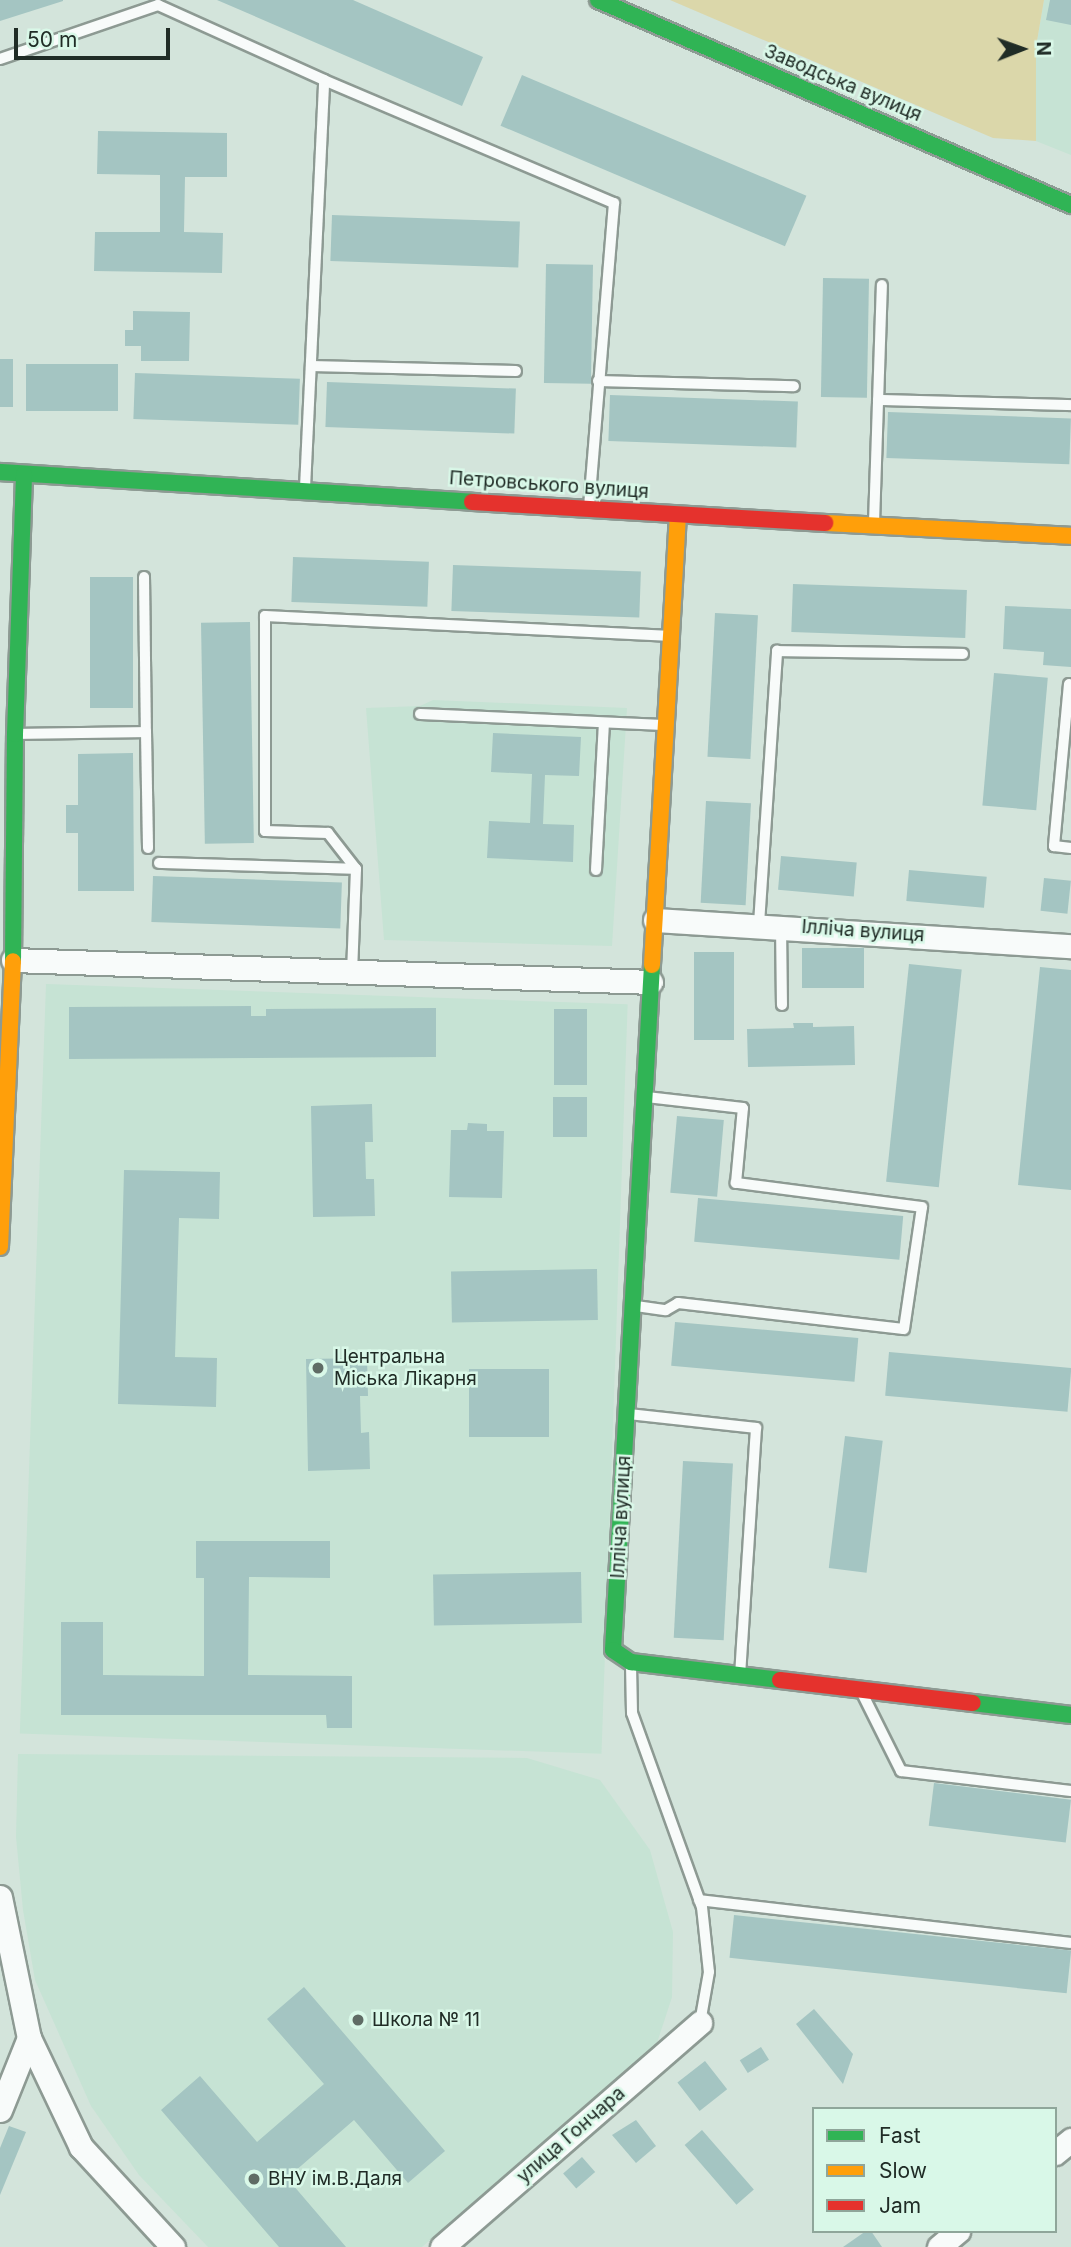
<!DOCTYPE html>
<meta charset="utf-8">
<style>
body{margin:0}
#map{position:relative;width:1071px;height:2247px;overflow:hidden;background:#d3e4db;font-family:Inter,sans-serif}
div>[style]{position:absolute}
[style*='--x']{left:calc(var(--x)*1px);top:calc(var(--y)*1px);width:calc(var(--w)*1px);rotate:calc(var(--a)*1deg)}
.built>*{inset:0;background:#c6e3d4;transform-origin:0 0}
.green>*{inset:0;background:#dbd7aa}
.building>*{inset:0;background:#a4c5c2;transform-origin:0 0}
.roads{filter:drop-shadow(2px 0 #8d9a93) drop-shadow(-2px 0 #8d9a93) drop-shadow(0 2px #8d9a93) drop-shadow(0 -2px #8d9a93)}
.lane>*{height:10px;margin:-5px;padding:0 5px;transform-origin:5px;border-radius:5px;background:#f8fbfa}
.street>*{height:23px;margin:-11.5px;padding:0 11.5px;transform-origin:11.5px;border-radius:11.5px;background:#f8fbfa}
.fast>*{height:16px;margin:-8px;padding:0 8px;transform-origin:8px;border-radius:8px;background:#30b455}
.slow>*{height:16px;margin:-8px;padding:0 8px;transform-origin:8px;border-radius:8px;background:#ff9f0a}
.jam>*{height:16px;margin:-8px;padding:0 8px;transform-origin:8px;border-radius:8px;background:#e5322d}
.dots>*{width:19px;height:19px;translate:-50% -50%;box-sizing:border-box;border:4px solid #d9f8e8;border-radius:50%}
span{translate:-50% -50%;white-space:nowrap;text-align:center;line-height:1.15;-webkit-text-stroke:5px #d9f8e8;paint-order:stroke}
.street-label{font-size:19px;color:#202c26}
.poi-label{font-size:19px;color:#202c26}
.left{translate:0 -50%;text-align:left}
.legend{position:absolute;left:812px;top:2107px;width:245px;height:126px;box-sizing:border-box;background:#d9f8e8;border:2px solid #8fa69a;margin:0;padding:9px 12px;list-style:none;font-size:21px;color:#202c26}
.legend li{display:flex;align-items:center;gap:14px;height:35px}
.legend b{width:35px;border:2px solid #8fa69a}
.north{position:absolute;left:987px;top:14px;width:70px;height:70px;-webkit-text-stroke:5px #d9f8e8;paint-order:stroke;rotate:89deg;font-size:19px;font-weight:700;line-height:28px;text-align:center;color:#202c26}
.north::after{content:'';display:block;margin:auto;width:24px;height:32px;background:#202c26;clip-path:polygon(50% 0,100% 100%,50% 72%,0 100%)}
.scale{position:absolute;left:14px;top:28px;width:156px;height:32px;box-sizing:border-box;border:4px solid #202c26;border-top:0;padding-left:9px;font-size:21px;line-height:24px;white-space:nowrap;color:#202c26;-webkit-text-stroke:5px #d9f8e8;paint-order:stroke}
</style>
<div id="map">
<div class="built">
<i style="clip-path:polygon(1044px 0,1071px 0,1071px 155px,1036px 141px,1036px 47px)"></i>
<i style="clip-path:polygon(433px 700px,627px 708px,612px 946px,384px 940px,366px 708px,420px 706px)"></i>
<i style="left:46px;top:984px;width:582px;height:750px;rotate:2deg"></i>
<i style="clip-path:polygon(18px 1754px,527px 1758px,600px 1780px,650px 1850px,673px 1932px,672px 1997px,657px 2043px,422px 2247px,208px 2247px,139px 2175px,91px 2106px,35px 1980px,23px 1910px,16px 1837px)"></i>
</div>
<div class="green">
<i style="clip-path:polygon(670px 0,1044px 0,1036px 47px,1036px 141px,993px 138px)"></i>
</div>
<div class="building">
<i style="clip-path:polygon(0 0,63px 0,63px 1px,0 21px)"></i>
<i style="clip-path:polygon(217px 0,353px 0,483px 57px,462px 106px)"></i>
<i style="clip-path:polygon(1050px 0,1071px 0,1071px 25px,1046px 20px)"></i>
<i style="left:522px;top:75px;width:309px;height:55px;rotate:23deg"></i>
<i style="clip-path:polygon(98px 131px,227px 133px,227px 177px,185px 177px,184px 232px,223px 233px,222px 273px,94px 271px,95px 232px,160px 232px,160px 175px,97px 174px)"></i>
<i style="left:332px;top:215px;width:188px;height:46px;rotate:2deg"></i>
<i style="left:546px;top:264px;width:47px;height:119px;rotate:1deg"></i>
<i style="left:823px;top:278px;width:46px;height:119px;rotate:1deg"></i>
<i style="clip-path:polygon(133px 311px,190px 312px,189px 361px,141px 361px,141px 346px,125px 346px,125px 330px,133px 330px)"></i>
<i style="left:0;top:359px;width:13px;height:48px"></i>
<i style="left:26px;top:364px;width:92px;height:47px"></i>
<i style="left:135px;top:373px;width:165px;height:46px;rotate:2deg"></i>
<i style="left:327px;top:382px;width:189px;height:45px;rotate:2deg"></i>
<i style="left:610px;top:395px;width:188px;height:46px;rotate:2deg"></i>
<i style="left:888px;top:412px;width:183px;height:46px;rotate:2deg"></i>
<i style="left:293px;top:557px;width:136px;height:45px;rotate:2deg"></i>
<i style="left:453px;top:565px;width:188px;height:46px;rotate:2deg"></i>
<i style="left:90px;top:577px;width:43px;height:131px"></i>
<i style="left:793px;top:584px;width:174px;height:48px;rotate:2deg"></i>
<i style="clip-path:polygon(1005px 606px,1071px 609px,1071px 667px,1043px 665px,1044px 652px,1003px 649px)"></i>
<i style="left:715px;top:613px;width:43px;height:144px;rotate:3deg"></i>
<i style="left:250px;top:622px;width:221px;height:49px;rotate:89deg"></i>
<i style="left:994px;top:673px;width:54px;height:133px;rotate:5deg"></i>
<i style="clip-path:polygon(493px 733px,581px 737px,579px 776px,545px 775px,543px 824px,574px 825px,573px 862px,487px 858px,489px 821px,530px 823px,532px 774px,491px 772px)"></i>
<i style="clip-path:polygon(133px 753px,134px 891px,78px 891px,78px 833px,66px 833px,66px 805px,78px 805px,78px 754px)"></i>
<i style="left:706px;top:801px;width:45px;height:102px;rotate:3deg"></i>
<i style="left:781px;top:856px;width:76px;height:34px;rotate:5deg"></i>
<i style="left:909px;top:870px;width:78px;height:31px;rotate:5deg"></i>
<i style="left:153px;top:876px;width:189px;height:46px;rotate:2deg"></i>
<i style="left:1044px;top:878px;width:27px;height:33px;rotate:6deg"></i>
<i style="left:864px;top:948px;width:40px;height:62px;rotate:90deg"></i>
<i style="left:694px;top:952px;width:40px;height:88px"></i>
<i style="left:909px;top:964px;width:53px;height:219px;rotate:6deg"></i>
<i style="clip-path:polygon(1040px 967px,1071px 970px,1071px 1190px,1018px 1185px)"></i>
<i style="clip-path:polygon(251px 1006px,251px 1016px,266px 1016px,266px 1009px,436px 1008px,436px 1057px,69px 1059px,69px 1007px)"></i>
<i style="left:554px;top:1009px;width:33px;height:76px"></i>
<i style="clip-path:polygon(793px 1023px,813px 1023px,813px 1027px,854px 1026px,855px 1065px,748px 1067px,747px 1029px,794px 1028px)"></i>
<i style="left:553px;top:1097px;width:34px;height:40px"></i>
<i style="clip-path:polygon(372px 1104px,373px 1142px,365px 1142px,366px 1179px,374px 1179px,375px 1216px,313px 1217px,311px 1106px)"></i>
<i style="left:677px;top:1116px;width:47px;height:77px;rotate:5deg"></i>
<i style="clip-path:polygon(468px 1123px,487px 1124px,487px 1131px,504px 1131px,502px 1198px,449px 1197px,451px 1130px,467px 1130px)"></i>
<i style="clip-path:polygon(124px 1170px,220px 1172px,219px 1219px,179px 1218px,175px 1357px,217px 1358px,216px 1407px,118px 1404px)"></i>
<i style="left:698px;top:1198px;width:206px;height:44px;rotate:5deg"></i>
<i style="left:597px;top:1269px;width:51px;height:146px;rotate:89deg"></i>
<i style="left:675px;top:1322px;width:184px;height:44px;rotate:5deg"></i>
<i style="left:889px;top:1352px;width:183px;height:44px;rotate:5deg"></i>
<i style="clip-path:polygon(367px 1358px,368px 1396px,360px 1396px,361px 1433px,369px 1432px,370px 1469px,308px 1471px,306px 1359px)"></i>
<i style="left:469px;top:1369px;width:80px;height:68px"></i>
<i style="left:845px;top:1436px;width:38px;height:133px;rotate:7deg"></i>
<i style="left:683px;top:1461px;width:50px;height:177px;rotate:3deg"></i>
<i style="clip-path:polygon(196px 1541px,330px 1541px,330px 1578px,249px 1577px,248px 1675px,352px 1676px,352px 1728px,327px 1728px,326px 1715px,61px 1715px,61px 1622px,103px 1622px,103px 1675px,204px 1676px,204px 1578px,196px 1578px)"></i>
<i style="left:581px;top:1572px;width:51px;height:148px;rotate:89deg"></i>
<i style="left:934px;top:1783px;width:138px;height:43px;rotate:7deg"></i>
<i style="left:734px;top:1915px;width:339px;height:43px;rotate:6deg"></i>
<i style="clip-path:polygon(304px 1987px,445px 2151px,408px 2183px,354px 2120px,287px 2178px,346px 2247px,279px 2247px,161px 2110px,200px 2076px,257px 2142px,324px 2084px,267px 2019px)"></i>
<i style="clip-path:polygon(814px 2009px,853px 2054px,843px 2084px,796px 2024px)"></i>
<i style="left:761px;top:2047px;width:15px;height:25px;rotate:58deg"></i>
<i style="left:705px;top:2061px;width:36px;height:35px;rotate:52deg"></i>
<i style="clip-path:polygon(636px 2120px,656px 2146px,636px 2163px,612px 2135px)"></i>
<i style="clip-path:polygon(9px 2126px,26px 2132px,0 2195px,0 2148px)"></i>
<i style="left:702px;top:2130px;width:79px;height:23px;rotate:49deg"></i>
<i style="left:582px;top:2157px;width:20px;height:25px;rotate:49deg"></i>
<i style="clip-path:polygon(866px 2231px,871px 2231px,882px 2247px,843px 2247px)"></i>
</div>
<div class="roads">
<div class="lane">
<i style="--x:0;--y:59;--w:167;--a:-18.9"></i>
<i style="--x:158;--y:5;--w:182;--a:24.3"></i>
<i style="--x:311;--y:366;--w:205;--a:1.4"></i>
<i style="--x:598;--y:381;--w:196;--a:1.5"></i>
<i style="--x:878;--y:400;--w:193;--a:1.5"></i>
<i style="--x:305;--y:488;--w:408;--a:-87.3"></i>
<i style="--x:324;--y:80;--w:315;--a:23"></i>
<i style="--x:614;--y:203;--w:303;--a:94.7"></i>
<i style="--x:874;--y:523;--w:238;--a:-88.1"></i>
<i style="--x:144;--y:577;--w:155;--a:89.3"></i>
<i style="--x:1069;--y:684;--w:163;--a:95.3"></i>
<i style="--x:1054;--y:846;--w:17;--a:7"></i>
<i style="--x:420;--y:714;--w:244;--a:2.6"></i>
<i style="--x:17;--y:734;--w:129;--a:-0.9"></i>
<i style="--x:146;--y:732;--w:116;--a:89"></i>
<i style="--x:159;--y:863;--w:197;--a:1.7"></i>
<i style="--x:356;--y:869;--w:103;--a:92.2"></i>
<i style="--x:356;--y:869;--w:46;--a:-127.9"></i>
<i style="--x:328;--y:833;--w:63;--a:-178.2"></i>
<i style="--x:265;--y:831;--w:215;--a:-90"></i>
<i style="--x:265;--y:616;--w:402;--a:2.8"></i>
<i style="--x:596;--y:870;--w:147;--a:-86.9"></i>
<i style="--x:759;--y:924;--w:274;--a:-86.2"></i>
<i style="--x:777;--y:651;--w:186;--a:0.9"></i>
<i style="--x:781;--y:925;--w:80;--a:89.3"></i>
<i style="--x:636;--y:1306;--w:30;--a:8"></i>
<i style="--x:666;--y:1310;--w:14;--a:-30"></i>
<i style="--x:678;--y:1303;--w:227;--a:6.6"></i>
<i style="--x:904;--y:1329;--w:123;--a:-81.6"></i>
<i style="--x:922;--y:1207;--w:188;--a:-172.6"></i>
<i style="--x:736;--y:1183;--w:75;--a:-84.7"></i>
<i style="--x:743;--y:1108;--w:97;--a:-173.5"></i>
<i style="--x:629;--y:1414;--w:128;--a:6.3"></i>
<i style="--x:756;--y:1428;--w:246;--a:93.7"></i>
<i style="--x:631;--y:1665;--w:48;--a:88.8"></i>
<i style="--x:632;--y:1713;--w:206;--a:70.2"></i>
<i style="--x:702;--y:1907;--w:65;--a:83.9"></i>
<i style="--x:709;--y:1972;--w:52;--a:100"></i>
<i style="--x:863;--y:1695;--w:85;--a:63.4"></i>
<i style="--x:901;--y:1771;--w:171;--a:6.7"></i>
<i style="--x:699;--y:1900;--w:374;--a:6.6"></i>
</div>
<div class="street">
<i style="--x:655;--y:920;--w:417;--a:3.6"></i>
<i style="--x:13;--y:960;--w:638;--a:1.97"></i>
<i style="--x:0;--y:1897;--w:144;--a:78.4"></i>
<i style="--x:29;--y:2038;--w:121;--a:64.5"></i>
<i style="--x:81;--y:2147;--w:136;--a:47.4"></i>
<i style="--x:0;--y:2110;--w:78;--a:-68.1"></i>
<i style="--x:1055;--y:2153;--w:21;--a:-39"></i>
<i style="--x:442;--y:2247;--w:342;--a:-41"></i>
<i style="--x:939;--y:2247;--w:25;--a:-40"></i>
</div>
<div class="fast">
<i style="--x:598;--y:0;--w:516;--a:23.43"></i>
<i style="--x:0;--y:472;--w:473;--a:3.6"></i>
<i style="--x:13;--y:961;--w:227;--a:-89.5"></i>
<i style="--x:15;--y:734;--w:260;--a:-88"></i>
<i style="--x:652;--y:965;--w:686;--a:93.26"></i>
<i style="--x:613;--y:1650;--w:22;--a:34"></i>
<i style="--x:631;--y:1662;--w:150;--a:6.9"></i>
<i style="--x:973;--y:1703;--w:99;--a:7"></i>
</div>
<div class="slow">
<i style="--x:825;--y:523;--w:246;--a:3"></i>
<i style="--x:652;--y:965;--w:451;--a:-86.7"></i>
<i style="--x:0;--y:1247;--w:286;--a:-87.4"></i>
</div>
<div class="jam">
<i style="--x:472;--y:502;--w:354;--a:3.4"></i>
<i style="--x:780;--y:1680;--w:194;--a:6.8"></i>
</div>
</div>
<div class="dots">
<i style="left:318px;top:1368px;background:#5f6c65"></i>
<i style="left:358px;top:2020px;background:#5f6c65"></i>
<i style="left:254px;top:2179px;background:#5f6c65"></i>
</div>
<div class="street-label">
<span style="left:843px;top:83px;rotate:23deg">Заводська вулиця</span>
<span style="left:549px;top:485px;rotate:4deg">Петровського вулиця</span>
<span style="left:863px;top:931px;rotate:4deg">Ілліча вулиця</span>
<span style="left:621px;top:1517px;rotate:-87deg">Ілліча вулиця</span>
<span style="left:571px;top:2135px;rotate:-41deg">улица Гончара</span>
</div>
<div class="poi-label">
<span class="left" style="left:334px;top:1368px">Центральна<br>Міська Лікарня</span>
<span class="left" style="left:372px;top:2020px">Школа № 11</span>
<span class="left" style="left:268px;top:2179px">ВНУ ім.В.Даля</span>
</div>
<ul class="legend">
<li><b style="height:9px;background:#30b455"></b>Fast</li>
<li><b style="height:9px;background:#ff9f0a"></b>Slow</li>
<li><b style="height:9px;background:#e5322d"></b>Jam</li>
</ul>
<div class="north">N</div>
<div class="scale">50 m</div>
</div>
